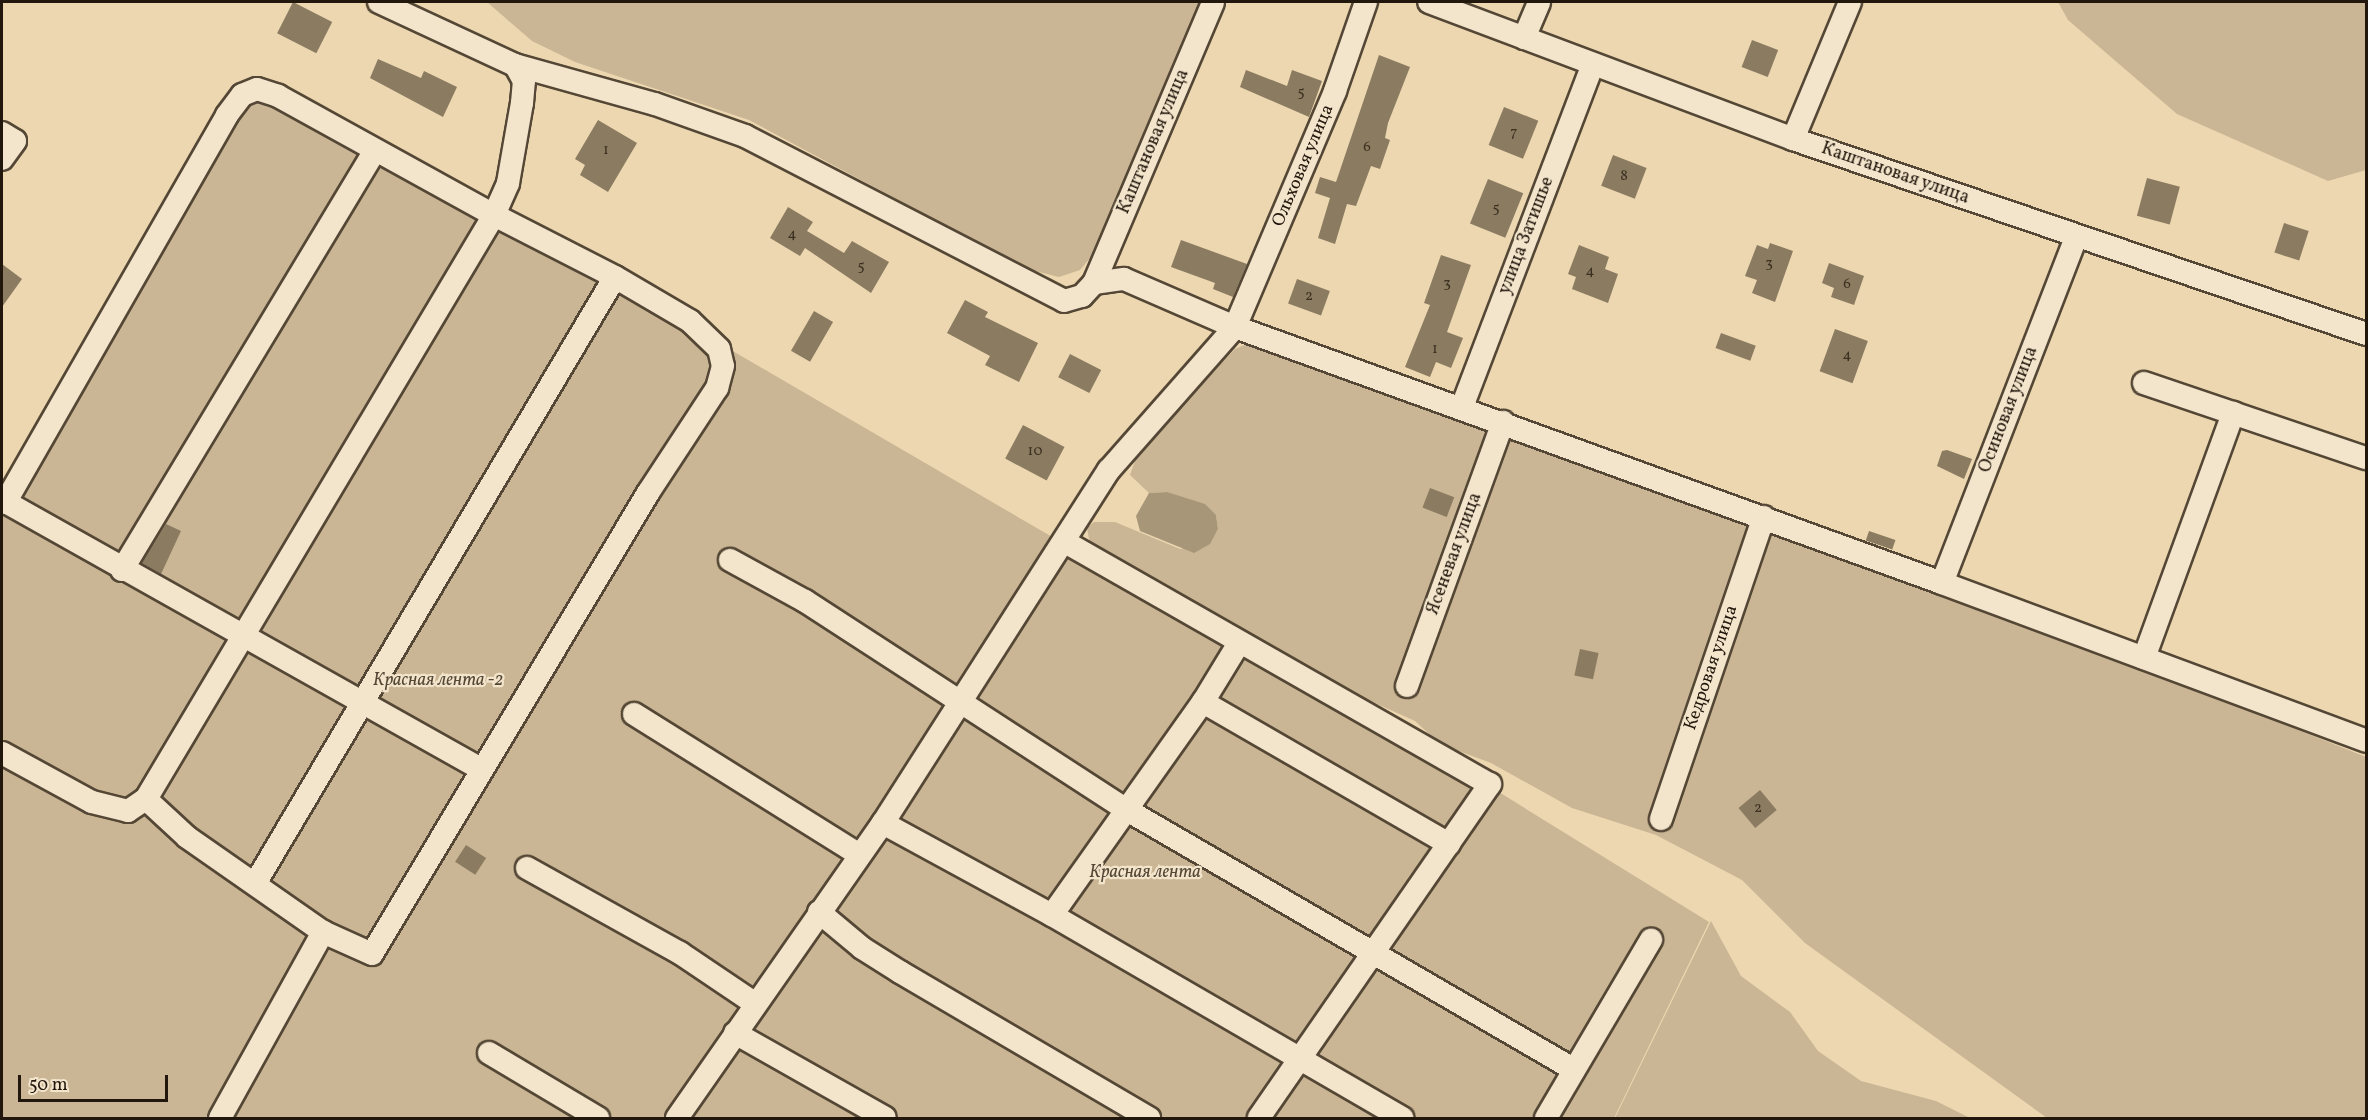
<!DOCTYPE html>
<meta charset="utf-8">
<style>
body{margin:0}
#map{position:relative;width:2368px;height:1120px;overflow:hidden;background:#ecd7b0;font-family:Vollkorn,serif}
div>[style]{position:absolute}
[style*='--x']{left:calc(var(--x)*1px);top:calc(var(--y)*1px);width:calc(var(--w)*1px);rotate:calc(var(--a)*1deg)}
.green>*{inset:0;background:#cab694}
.water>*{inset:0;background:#a79678}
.building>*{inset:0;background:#8b7b61;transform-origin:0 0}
.roads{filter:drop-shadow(2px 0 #544735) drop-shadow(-2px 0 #544735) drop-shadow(0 2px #544735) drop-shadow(0 -2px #544735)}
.minor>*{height:22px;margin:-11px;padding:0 11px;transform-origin:11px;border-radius:11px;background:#f3e5cc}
span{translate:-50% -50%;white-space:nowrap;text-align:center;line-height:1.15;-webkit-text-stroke:4.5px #f3e5cc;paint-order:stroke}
.number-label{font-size:15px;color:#3c3021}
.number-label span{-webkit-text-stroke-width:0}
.street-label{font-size:18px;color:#22170c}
.park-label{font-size:18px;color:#544735;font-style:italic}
.frame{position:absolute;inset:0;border:3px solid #22170c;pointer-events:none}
.scale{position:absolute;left:18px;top:1075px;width:150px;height:27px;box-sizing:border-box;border:3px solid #22170c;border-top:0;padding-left:8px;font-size:18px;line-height:21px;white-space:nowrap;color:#22170c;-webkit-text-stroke:4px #f3e5cc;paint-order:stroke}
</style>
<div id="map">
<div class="green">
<i style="clip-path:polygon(487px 2px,1202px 2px,1091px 257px,1080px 270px,1059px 277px,1027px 269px,749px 120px,575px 62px,532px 41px)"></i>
<i style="clip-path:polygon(2058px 2px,2366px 2px,2366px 170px,2328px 181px,2177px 114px,2068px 20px)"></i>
<i style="clip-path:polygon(257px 89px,707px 336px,1054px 538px,676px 1118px,2px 1118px,2px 508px,227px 115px)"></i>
<i style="clip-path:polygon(1254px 341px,2129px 662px,2366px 757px,2366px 1118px,2047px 1118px,1805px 943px,1742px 880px,1656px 835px,1572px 808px,1491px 763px,1440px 744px,1415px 721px,1346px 690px,1090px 544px,1087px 528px,1094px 522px,1115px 522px,1180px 549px,1210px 543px,1218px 529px,1216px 515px,1167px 492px,1149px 493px,1130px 475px,1135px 461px,1180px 407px,1235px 349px)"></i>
<i style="clip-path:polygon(1064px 544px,1489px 786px,1709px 922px,1614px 1118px,681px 1118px)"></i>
<i style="clip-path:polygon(1711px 921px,1741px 976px,1790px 1012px,1818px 1051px,1861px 1081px,1936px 1101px,1970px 1118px,1615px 1118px)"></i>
</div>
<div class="water">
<i style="clip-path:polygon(1167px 492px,1205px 504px,1216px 515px,1218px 529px,1210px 544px,1194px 553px,1140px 531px,1136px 516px,1149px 493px)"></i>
</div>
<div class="building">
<i style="left:293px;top:2px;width:44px;height:35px;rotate:27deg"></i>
<i style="left:1752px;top:40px;width:28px;height:29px;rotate:21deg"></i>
<i style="clip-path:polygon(1379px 55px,1410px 67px,1388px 123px,1385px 138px,1390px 140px,1380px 169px,1371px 166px,1356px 206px,1347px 204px,1335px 244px,1318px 238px,1330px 198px,1315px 193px,1320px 177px,1336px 182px)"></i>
<i style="clip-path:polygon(378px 59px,421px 78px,424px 71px,457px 87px,443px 117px,370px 78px)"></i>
<i style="clip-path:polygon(1246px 70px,1287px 86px,1292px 70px,1322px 81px,1309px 117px,1240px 87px)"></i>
<i style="left:1504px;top:107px;width:37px;height:41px;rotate:22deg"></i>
<i style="clip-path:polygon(598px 120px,637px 143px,608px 192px,580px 175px,585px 165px,575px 159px)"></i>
<i style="left:1613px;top:155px;width:36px;height:33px;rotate:21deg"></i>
<i style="left:2147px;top:178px;width:34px;height:39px;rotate:15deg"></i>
<i style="left:1488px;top:179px;width:38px;height:48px;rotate:22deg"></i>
<i style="clip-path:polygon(788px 207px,813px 222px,807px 231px,844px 253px,852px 241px,889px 262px,871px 293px,805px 248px,800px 256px,770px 238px)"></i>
<i style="left:2284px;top:223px;width:26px;height:31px;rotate:18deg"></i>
<i style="clip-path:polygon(1181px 240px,1247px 264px,1233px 297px,1213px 289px,1215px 283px,1171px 267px)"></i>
<i style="clip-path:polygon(1770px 243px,1793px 251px,1775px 302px,1752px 293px,1757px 280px,1745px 276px,1757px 245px,1768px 249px)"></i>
<i style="clip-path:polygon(1579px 245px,1609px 257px,1605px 269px,1618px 274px,1608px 303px,1572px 289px,1576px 277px,1568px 274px)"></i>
<i style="clip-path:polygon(1441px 255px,1471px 265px,1447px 332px,1463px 338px,1451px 368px,1436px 362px,1430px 377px,1405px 367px,1430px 305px,1424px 303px)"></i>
<i style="clip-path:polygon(1829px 263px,1864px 276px,1854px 305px,1831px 297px,1834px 288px,1822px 283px)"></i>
<i style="clip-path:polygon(2px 264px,22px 279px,2px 307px)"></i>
<i style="left:1297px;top:279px;width:35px;height:26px;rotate:20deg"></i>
<i style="clip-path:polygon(965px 300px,988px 312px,985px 317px,1038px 343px,1019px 382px,985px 365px,990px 356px,947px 333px)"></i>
<i style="left:814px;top:311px;width:22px;height:46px;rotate:30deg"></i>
<i style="left:1835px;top:329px;width:35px;height:45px;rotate:20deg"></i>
<i style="left:1721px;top:333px;width:37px;height:16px;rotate:20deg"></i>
<i style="left:1070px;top:354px;width:35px;height:26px;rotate:27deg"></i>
<i style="left:1023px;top:425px;width:47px;height:38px;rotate:28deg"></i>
<i style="clip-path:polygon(1947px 450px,1972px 459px,1964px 479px,1937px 466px,1942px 451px)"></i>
<i style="left:1430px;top:488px;width:26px;height:21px;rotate:21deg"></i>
<i style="clip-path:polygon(166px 524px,181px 531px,161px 574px,142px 563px)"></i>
<i style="left:1869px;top:531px;width:28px;height:10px;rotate:19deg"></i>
<i style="left:1580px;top:649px;width:19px;height:27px;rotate:12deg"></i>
<i style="left:1760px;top:790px;width:26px;height:28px;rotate:50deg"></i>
<i style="left:466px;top:845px;width:24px;height:20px;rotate:33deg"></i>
</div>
<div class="roads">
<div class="minor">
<i style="--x:379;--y:2;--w:150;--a:24.9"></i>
<i style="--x:515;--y:65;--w:145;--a:15.6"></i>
<i style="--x:655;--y:104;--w:96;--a:19.6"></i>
<i style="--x:745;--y:136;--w:359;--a:27.3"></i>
<i style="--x:1064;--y:301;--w:19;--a:-16"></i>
<i style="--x:1082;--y:296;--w:18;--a:-47"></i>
<i style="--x:1094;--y:283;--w:30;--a:-8"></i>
<i style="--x:1124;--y:279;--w:121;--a:23.4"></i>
<i style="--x:1235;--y:327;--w:752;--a:19.9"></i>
<i style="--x:1942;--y:583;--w:452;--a:20.4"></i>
<i style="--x:1429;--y:2;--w:389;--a:20.6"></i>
<i style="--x:1793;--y:139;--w:605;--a:18.79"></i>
<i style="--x:1524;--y:38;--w:39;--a:-67"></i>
<i style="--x:2;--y:133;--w:15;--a:32"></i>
<i style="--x:15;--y:141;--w:22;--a:126"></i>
<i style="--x:1793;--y:139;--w:148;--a:-67.4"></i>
<i style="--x:1094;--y:283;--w:305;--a:-67"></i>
<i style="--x:2144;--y:383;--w:234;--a:18.7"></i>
<i style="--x:1462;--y:407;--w:367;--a:-69.1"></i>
<i style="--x:2;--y:500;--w:549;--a:29.32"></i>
<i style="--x:5;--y:503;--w:447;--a:-60.2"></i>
<i style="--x:227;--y:115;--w:25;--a:-53"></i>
<i style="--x:242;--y:95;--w:16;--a:-22"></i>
<i style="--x:257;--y:89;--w:22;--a:18"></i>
<i style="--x:278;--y:96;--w:247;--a:28.9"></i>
<i style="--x:494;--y:215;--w:136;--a:27.1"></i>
<i style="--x:615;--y:277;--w:87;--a:30.4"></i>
<i style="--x:690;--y:321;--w:40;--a:44"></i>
<i style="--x:719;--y:349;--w:17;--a:77"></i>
<i style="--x:723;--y:366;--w:23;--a:105"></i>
<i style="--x:717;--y:388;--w:126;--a:123.3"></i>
<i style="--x:648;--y:493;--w:537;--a:120.91"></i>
<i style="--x:372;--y:954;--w:54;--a:-155.8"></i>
<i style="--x:323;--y:932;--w:166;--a:-145.1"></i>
<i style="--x:187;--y:837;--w:56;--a:-137.2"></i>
<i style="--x:1065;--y:542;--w:489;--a:29.7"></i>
<i style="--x:1490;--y:784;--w:406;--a:124.7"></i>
<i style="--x:730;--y:560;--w:85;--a:28.7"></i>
<i style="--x:805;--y:601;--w:384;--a:33"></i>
<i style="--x:1127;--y:810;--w:516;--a:30.14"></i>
<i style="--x:122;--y:570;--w:490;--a:-58.9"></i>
<i style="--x:1942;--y:583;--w:371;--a:-68.8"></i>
<i style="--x:2144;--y:658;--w:261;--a:-70"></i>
<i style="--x:1407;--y:686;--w:281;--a:-70"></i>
<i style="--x:1203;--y:702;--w:284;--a:30"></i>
<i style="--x:634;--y:714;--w:266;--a:32"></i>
<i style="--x:2;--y:753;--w:102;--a:28.6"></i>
<i style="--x:92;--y:802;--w:37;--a:14"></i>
<i style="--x:128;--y:811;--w:22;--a:-34"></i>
<i style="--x:146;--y:799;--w:680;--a:-59.21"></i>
<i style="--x:494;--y:215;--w:35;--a:-66"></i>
<i style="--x:508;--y:183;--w:81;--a:-80.1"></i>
<i style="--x:522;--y:103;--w:22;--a:-85"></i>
<i style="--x:524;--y:81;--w:18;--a:-119"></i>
<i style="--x:1661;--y:819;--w:319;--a:-71.2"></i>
<i style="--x:883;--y:823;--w:192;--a:28.6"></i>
<i style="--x:1052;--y:915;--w:405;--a:30.1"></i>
<i style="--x:527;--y:868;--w:175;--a:29.1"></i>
<i style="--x:680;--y:953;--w:89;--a:34"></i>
<i style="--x:256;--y:882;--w:703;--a:-59.32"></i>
<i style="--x:819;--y:912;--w:56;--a:39.9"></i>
<i style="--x:862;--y:948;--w:45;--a:32.3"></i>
<i style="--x:900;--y:972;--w:289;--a:30.4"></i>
<i style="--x:1052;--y:915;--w:261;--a:-54.7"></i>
<i style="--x:1203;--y:702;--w:69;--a:-58.6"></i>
<i style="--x:735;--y:1033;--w:172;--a:29.5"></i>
<i style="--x:489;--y:1053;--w:127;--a:30.8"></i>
<i style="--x:220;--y:1118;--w:213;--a:-61"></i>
<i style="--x:677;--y:1118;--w:360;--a:-55.1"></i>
<i style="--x:883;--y:823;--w:419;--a:-57.4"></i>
<i style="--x:1109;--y:470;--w:191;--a:-48.6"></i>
<i style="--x:1235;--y:327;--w:256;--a:-67"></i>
<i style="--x:1335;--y:91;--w:94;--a:-70.8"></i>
<i style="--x:1546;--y:1118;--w:207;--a:-59.5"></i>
</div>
</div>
<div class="number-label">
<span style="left:1301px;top:93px">5</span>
<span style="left:1514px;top:133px">7</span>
<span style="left:1367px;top:148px">6</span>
<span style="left:606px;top:151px">1</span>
<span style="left:1624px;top:177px">8</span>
<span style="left:1496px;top:209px">5</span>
<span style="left:792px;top:235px">4</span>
<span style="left:1769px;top:264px">3</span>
<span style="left:861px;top:267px">5</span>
<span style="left:1590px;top:272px">4</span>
<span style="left:1447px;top:284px">3</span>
<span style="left:1847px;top:285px">6</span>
<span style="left:1309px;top:297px">2</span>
<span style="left:1435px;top:350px">1</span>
<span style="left:1847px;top:356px">4</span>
<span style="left:1035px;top:452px">10</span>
<span style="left:1758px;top:809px">2</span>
</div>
<div class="street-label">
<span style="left:1154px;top:142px;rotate:-67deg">Каштановая улица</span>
<span style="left:1304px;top:166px;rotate:-67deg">Ольховая улица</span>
<span style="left:1895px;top:174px;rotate:19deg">Каштановая улица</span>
<span style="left:1527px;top:236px;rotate:-69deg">улица Затишье</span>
<span style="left:2009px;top:410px;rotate:-69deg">Осиновая улица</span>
<span style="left:1455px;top:554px;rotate:-70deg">Ясеневая улица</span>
<span style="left:1712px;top:668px;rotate:-71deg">Кедровая улица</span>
</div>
<div class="park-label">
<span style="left:438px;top:681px">Красная лента -2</span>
<span style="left:1145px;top:873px">Красная лента</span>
</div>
<div class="frame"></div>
<div class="scale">50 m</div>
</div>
